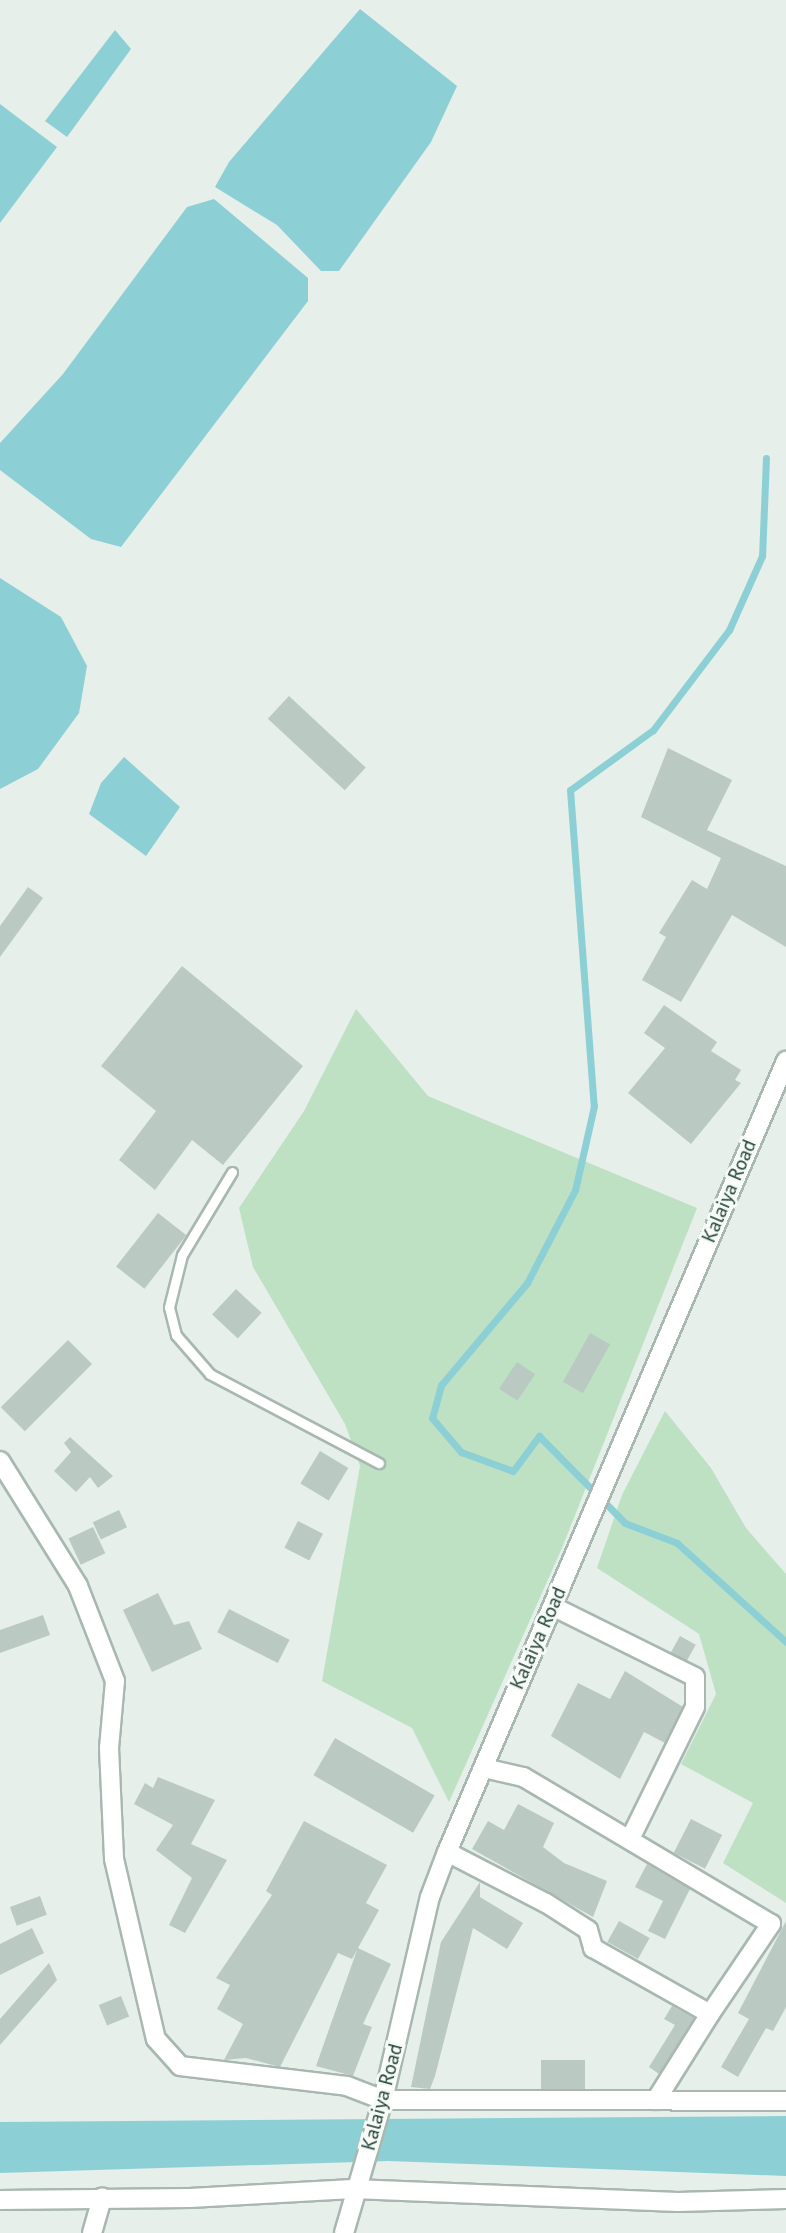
<!DOCTYPE html>
<style>
body{margin:0}
#map{position:relative;width:786px;height:2233px;overflow:hidden;background:#e6efea;font-family:"PT Sans",sans-serif}
div>[style]{position:absolute}
[style*='--x']{left:calc(var(--x)*1px);top:calc(var(--y)*1px);width:calc(var(--w)*1px);rotate:calc(var(--a)*1deg)}
.green>*{inset:0;background:#bee1c4}
.water>*{inset:0;background:#8cd0d6}
.stream>*{height:7px;margin:-3.5px;padding:0 3.5px;transform-origin:3.5px;border-radius:3.5px;background:#8cd0d6}
.building>*{inset:0;background:#bacac3;transform-origin:0 0}
.roads{filter:drop-shadow(2px 0 #a8b8b1) drop-shadow(-2px 0 #a8b8b1) drop-shadow(0 2px #a8b8b1) drop-shadow(0 -2px #a8b8b1)}
.lane>*{height:9px;margin:-4.5px;padding:0 4.5px;transform-origin:4.5px;border-radius:4.5px;background:#fff}
.street>*{height:18px;margin:-9px;padding:0 9px;transform-origin:9px;border-radius:9px;background:#fff}
.secondary>*{height:18px;margin:-9px;padding:0 9px;transform-origin:9px;border-radius:9px;background:#fff}
span{translate:-50% -50%;white-space:nowrap;text-align:center;line-height:1.15;-webkit-text-stroke:6px #f7fbf8;paint-order:stroke}
.street-label{font-size:20px;color:#234338}
</style>
<div id="map">
<div class="green">
<i style="clip-path:polygon(356px 1009px,428px 1096px,697px 1208px,562px 1548px,449px 1802px,412px 1728px,322px 1681px,360px 1466px,345px 1424px,253px 1267px,239px 1208px,304px 1111px)"></i>
<i style="clip-path:polygon(665px 1411px,711px 1468px,746px 1528px,786px 1574px,786px 1903px,723px 1863px,753px 1803px,681px 1764px,716px 1694px,699px 1634px,597px 1568px,622px 1495px)"></i>
</div>
<div class="water">
<i style="clip-path:polygon(360px 9px,457px 86px,431px 142px,339px 271px,321px 271px,277px 225px,215px 187px,229px 162px)"></i>
<i style="clip-path:polygon(115px 30px,131px 49px,67px 137px,45px 121px)"></i>
<i style="clip-path:polygon(0 104px,57px 147px,0 223px)"></i>
<i style="clip-path:polygon(214px 199px,308px 278px,308px 301px,121px 547px,91px 539px,0 470px,0 443px,63px 374px,187px 207px)"></i>
<i style="clip-path:polygon(0 578px,61px 617px,87px 666px,79px 713px,38px 769px,0 789px)"></i>
<i style="clip-path:polygon(124px 757px,180px 807px,146px 856px,89px 814px,101px 783px)"></i>
<i style="clip-path:polygon(786px 2116px,786px 2176px,388px 2161px,0 2173px,0 2122px)"></i>
</div>
<div class="stream">
<i style="--x:766;--y:458;--w:98;--a:92.3"></i>
<i style="--x:762;--y:556;--w:81;--a:114"></i>
<i style="--x:729;--y:630;--w:126;--a:127.2"></i>
<i style="--x:653;--y:730;--w:102;--a:144.1"></i>
<i style="--x:570;--y:790;--w:317;--a:85.7"></i>
<i style="--x:594;--y:1106;--w:86;--a:102.7"></i>
<i style="--x:575;--y:1190;--w:105;--a:117.3"></i>
<i style="--x:527;--y:1283;--w:133;--a:130.1"></i>
<i style="--x:441;--y:1385;--w:34;--a:105"></i>
<i style="--x:432;--y:1418;--w:45;--a:49.5"></i>
<i style="--x:461;--y:1452;--w:55;--a:20.1"></i>
<i style="--x:513;--y:1471;--w:44;--a:-53.4"></i>
<i style="--x:539;--y:1436;--w:122;--a:45.3"></i>
<i style="--x:625;--y:1523;--w:56;--a:21"></i>
<i style="--x:677;--y:1543;--w:147;--a:42.2"></i>
</div>
<div class="building">
<i style="left:289px;top:696px;width:105px;height:31px;rotate:43deg"></i>
<i style="clip-path:polygon(668px 748px,732px 780px,707px 830px,786px 866px,786px 947px,732px 915px,681px 1002px,642px 980px,666px 937px,659px 933px,692px 880px,707px 889px,721px 858px,641px 817px)"></i>
<i style="clip-path:polygon(28px 887px,43px 898px,0 957px,0 926px)"></i>
<i style="clip-path:polygon(182px 966px,303px 1066px,223px 1165px,192px 1140px,155px 1190px,119px 1160px,156px 1111px,101px 1066px)"></i>
<i style="clip-path:polygon(664px 1005px,717px 1042px,711px 1051px,741px 1070px,735px 1080px,741px 1083px,691px 1144px,628px 1093px,665px 1048px,644px 1033px)"></i>
<i style="left:158px;top:1213px;width:36px;height:68px;rotate:38deg"></i>
<i style="left:236px;top:1289px;width:35px;height:35px;rotate:43deg"></i>
<i style="left:590px;top:1333px;width:23px;height:56px;rotate:29deg"></i>
<i style="left:68px;top:1340px;width:34px;height:95px;rotate:45deg"></i>
<i style="left:517px;top:1362px;width:22px;height:32px;rotate:34deg"></i>
<i style="clip-path:polygon(70px 1437px,113px 1476px,98px 1488px,90px 1477px,76px 1492px,54px 1471px,71px 1452px,64px 1443px)"></i>
<i style="left:320px;top:1451px;width:33px;height:38px;rotate:31deg"></i>
<i style="left:119px;top:1510px;width:19px;height:29px;rotate:65deg"></i>
<i style="left:298px;top:1521px;width:28px;height:30px;rotate:27deg"></i>
<i style="left:93px;top:1527px;width:29px;height:27px;rotate:65deg"></i>
<i style="clip-path:polygon(158px 1593px,174px 1625px,189px 1621px,202px 1649px,152px 1672px,123px 1610px)"></i>
<i style="left:229px;top:1609px;width:68px;height:26px;rotate:27deg"></i>
<i style="clip-path:polygon(43px 1615px,50px 1635px,0 1653px,0 1630px)"></i>
<i style="left:680px;top:1636px;width:18px;height:19px;rotate:29deg"></i>
<i style="clip-path:polygon(625px 1671px,683px 1707px,665px 1743px,644px 1732px,620px 1779px,551px 1736px,578px 1683px,610px 1699px)"></i>
<i style="left:335px;top:1738px;width:115px;height:43px;rotate:30deg"></i>
<i style="clip-path:polygon(158px 1777px,215px 1800px,191px 1844px,227px 1860px,185px 1933px,169px 1925px,192px 1878px,156px 1850px,173px 1825px,134px 1804px,145px 1783px,153px 1788px)"></i>
<i style="clip-path:polygon(518px 1804px,554px 1823px,543px 1847px,564px 1863px,607px 1881px,593px 1917px,472px 1849px,488px 1821px,504px 1830px)"></i>
<i style="left:691px;top:1819px;width:35px;height:38px;rotate:27deg"></i>
<i style="clip-path:polygon(304px 1821px,387px 1865px,366px 1903px,379px 1910px,358px 1948px,391px 1964px,363px 2024px,372px 2027px,353px 2076px,316px 2066px,357px 1950px,352px 1959px,338px 1953px,280px 2067px,246px 2058px,224px 2060px,243px 2024px,217px 2009px,230px 1985px,216px 1978px,272px 1895px,266px 1891px)"></i>
<i style="clip-path:polygon(647px 1864px,690px 1889px,665px 1939px,648px 1931px,663px 1901px,635px 1887px)"></i>
<i style="clip-path:polygon(480px 1882px,480px 1897px,523px 1923px,507px 1949px,473px 1928px,435px 2076px,430px 2089px,411px 2087px,441px 1942px)"></i>
<i style="left:40px;top:1896px;width:20px;height:32px;rotate:70deg"></i>
<i style="left:619px;top:1921px;width:35px;height:24px;rotate:29deg"></i>
<i style="clip-path:polygon(786px 1921px,786px 2007px,773px 2031px,766px 2028px,738px 2077px,721px 2067px,749px 2019px,738px 2013px)"></i>
<i style="clip-path:polygon(32px 1928px,44px 1953px,0 1975px,0 1944px)"></i>
<i style="clip-path:polygon(49px 1963px,57px 1980px,0 2045px,0 2019px)"></i>
<i style="left:121px;top:1996px;width:22px;height:24px;rotate:68deg"></i>
<i style="clip-path:polygon(672px 2006px,694px 2018px,659px 2074px,649px 2067px,675px 2025px,664px 2019px)"></i>
<i style="left:541px;top:2060px;width:44px;height:29px"></i>
</div>
<div class="roads">
<div class="lane">
<i style="--x:232;--y:1172;--w:97;--a:121.1"></i>
<i style="--x:182;--y:1255;--w:54;--a:104"></i>
<i style="--x:169;--y:1307;--w:29;--a:76"></i>
<i style="--x:176;--y:1335;--w:52;--a:48.9"></i>
<i style="--x:210;--y:1374;--w:191;--a:27.8"></i>
</div>
<div class="street">
<i style="--x:0;--y:1461;--w:147;--a:58"></i>
<i style="--x:78;--y:1586;--w:102;--a:68.7"></i>
<i style="--x:115;--y:1681;--w:67;--a:95.1"></i>
<i style="--x:109;--y:1748;--w:111;--a:87.4"></i>
<i style="--x:114;--y:1859;--w:185;--a:76.9"></i>
<i style="--x:156;--y:2039;--w:36;--a:48"></i>
<i style="--x:180;--y:2066;--w:168;--a:6.8"></i>
<i style="--x:347;--y:2086;--w:39;--a:21"></i>
<i style="--x:383;--y:2100;--w:403;--a:0.1"></i>
<i style="--x:554;--y:1607;--w:157;--a:26.4"></i>
<i style="--x:695;--y:1677;--w:30;--a:90"></i>
<i style="--x:695;--y:1707;--w:147;--a:116.2"></i>
<i style="--x:447;--y:1852;--w:111;--a:27.3"></i>
<i style="--x:546;--y:1903;--w:50;--a:32.7"></i>
<i style="--x:588;--y:1930;--w:19;--a:74"></i>
<i style="--x:593;--y:1948;--w:134;--a:29.4"></i>
<i style="--x:710;--y:2014;--w:109;--a:-55.9"></i>
<i style="--x:771;--y:1924;--w:288;--a:-149.3"></i>
<i style="--x:523;--y:1777;--w:39;--a:-167"></i>
<i style="--x:656;--y:2100;--w:102;--a:-57.9"></i>
<i style="--x:92;--y:2233;--w:37;--a:-74"></i>
</div>
<div class="secondary">
<i style="--x:0;--y:2200;--w:190;--a:-0.6"></i>
<i style="--x:190;--y:2198;--w:163;--a:-3.2"></i>
<i style="--x:353;--y:2189;--w:325;--a:2.3"></i>
<i style="--x:678;--y:2202;--w:108;--a:-1.6"></i>
<i style="--x:344;--y:2233;--w:139;--a:-73.7"></i>
<i style="--x:383;--y:2100;--w:208;--a:-77"></i>
<i style="--x:430;--y:1897;--w:48;--a:-69.3"></i>
<i style="--x:447;--y:1852;--w:861;--a:-66.8"></i>
</div>
</div>
<div class="street-label">
<span style="left:729px;top:1191px;rotate:-67deg">Kalaiya Road</span>
<span style="left:538px;top:1638px;rotate:-66deg">Kalaiya Road</span>
<span style="left:382px;top:2097px;rotate:-75deg">Kalaiya Road</span>
</div>
</div>
